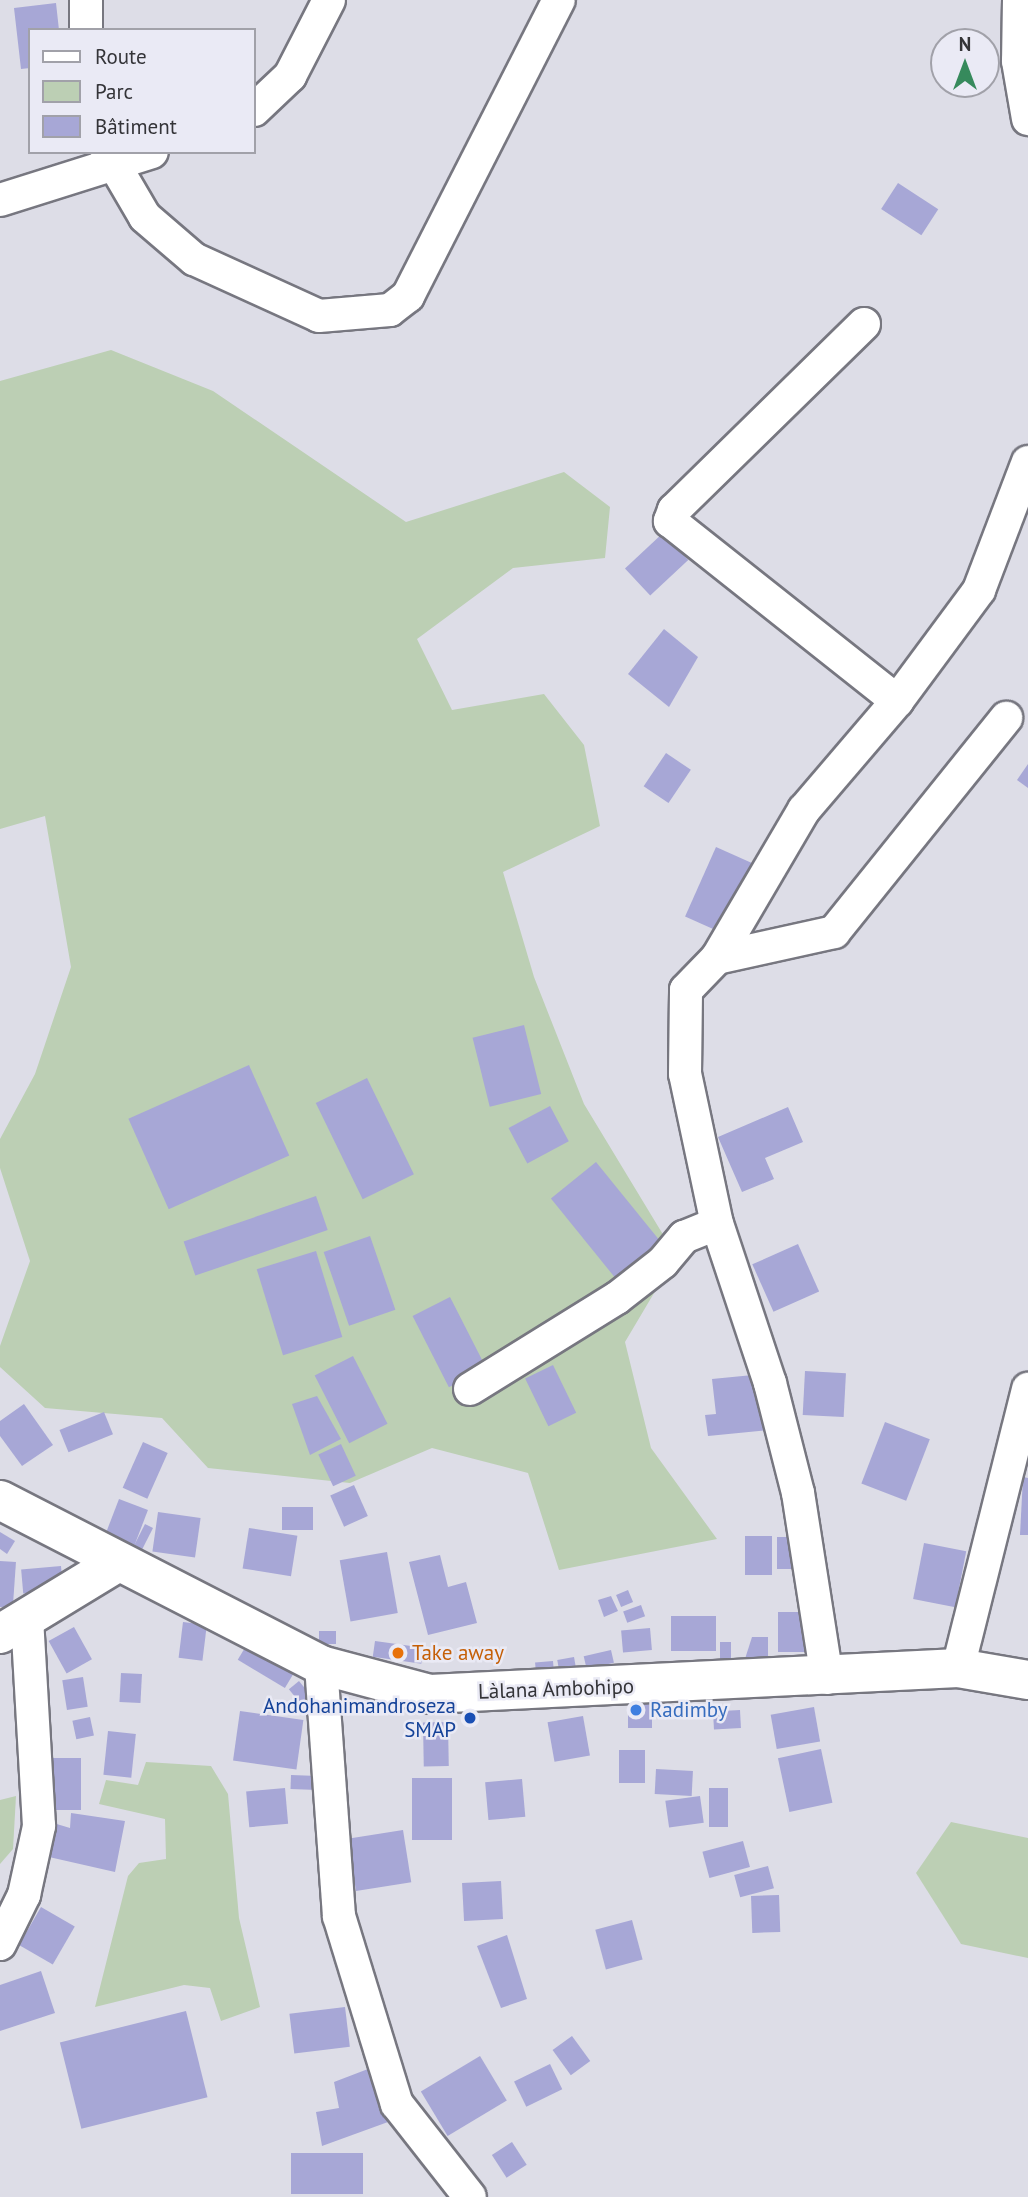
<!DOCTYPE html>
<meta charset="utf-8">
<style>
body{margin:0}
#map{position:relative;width:1028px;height:2197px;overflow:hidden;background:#dddde7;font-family:"PT Sans",sans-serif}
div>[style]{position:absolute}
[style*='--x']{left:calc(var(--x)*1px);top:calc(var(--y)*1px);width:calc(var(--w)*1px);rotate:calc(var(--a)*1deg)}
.green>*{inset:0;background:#bccfb4}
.building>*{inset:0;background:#a7a7d6;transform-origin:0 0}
.roads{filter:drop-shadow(2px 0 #777780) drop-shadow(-2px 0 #777780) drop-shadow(0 2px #777780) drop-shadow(0 -2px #777780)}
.minor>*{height:32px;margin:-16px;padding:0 16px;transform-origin:16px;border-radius:16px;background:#fff}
.tertiary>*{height:38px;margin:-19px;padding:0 19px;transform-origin:19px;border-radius:19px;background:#fff}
.dots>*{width:19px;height:19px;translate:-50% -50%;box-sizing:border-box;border:4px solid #eaeaf5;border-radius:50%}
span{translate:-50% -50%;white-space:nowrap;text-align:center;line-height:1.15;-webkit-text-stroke:5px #eaeaf5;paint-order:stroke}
.food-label{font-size:21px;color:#c56008}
.left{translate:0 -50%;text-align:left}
.street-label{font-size:21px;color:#343438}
.transit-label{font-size:21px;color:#164399}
.right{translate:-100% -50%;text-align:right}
.shop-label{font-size:21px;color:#366cbe}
.legend{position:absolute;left:28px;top:28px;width:228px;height:126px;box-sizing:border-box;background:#eaeaf5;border:2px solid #a1a1a9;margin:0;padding:9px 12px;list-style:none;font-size:21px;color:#343438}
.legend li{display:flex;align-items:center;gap:14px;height:35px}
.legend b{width:35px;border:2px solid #a1a1a9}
.north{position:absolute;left:930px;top:28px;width:70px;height:70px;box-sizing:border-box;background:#eaeaf5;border:2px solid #a1a1a9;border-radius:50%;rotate:0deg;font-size:19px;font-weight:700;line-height:28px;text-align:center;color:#343438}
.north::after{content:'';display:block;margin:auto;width:24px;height:32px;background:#368a5c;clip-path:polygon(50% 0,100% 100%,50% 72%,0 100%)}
</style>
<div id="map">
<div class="green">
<i style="clip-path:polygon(111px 350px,213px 391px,406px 522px,564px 472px,610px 507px,605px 558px,513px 568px,417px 639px,452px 710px,544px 694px,584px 745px,600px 826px,503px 872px,534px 977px,584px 1104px,676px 1256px,625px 1342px,651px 1448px,717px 1539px,559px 1570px,528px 1473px,432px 1448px,350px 1483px,208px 1468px,162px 1418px,45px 1408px,0 1367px,0 1346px,30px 1261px,0 1168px,0 1139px,35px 1074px,71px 967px,45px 816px,0 829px,0 381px)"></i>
<i style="clip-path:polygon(146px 1762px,211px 1766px,228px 1794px,239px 1918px,260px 2007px,221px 2021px,210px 1988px,184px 1985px,95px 2007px,128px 1876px,139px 1863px,166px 1859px,165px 1819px,99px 1804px,106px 1780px,138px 1785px)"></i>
<i style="clip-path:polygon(16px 1796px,13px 1849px,0 1864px,0 1800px)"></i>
<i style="clip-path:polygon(951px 1822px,1028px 1838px,1028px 1958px,961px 1944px,916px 1873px)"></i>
</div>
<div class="building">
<i style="clip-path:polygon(56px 3px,59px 30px,30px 30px,30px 68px,21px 69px,14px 8px)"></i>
<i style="left:898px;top:183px;width:48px;height:31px;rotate:33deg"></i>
<i style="left:663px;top:533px;width:37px;height:52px;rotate:47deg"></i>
<i style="clip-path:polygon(664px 629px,698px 657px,669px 707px,628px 674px)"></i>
<i style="left:666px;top:753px;width:30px;height:40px;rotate:34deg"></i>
<i style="clip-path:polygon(1028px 764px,1028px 788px,1017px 780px)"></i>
<i style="left:716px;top:847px;width:46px;height:76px;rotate:24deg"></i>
<i style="left:524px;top:1025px;width:71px;height:53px;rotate:76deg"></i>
<i style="left:249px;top:1065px;width:99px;height:132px;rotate:66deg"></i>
<i style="left:367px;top:1078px;width:107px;height:57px;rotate:64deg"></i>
<i style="left:550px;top:1106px;width:40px;height:47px;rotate:62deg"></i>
<i style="clip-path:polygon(788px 1107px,803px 1142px,765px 1158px,774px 1179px,742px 1192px,718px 1137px)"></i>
<i style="left:596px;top:1162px;width:115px;height:58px;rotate:51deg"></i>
<i style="left:316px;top:1196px;width:36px;height:140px;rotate:71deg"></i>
<i style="left:370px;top:1236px;width:78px;height:49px;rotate:71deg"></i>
<i style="left:798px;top:1244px;width:52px;height:50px;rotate:66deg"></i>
<i style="left:316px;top:1251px;width:90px;height:62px;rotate:73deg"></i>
<i style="left:450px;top:1297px;width:80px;height:42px;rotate:63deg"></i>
<i style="left:353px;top:1356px;width:76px;height:43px;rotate:63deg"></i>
<i style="left:553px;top:1365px;width:53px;height:31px;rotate:64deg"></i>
<i style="left:805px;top:1371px;width:41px;height:44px;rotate:3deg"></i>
<i style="clip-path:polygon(763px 1374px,770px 1430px,708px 1436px,705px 1415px,716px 1414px,712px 1379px)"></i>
<i style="clip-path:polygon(317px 1396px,341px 1439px,310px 1455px,292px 1404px)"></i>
<i style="clip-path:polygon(24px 1404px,53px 1445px,22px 1466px,0 1436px,0 1421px)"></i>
<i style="left:104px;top:1412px;width:24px;height:48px;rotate:68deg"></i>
<i style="left:885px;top:1422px;width:48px;height:66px;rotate:21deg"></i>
<i style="left:143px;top:1442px;width:27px;height:50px;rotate:24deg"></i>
<i style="left:341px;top:1444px;width:35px;height:25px;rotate:65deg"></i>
<i style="clip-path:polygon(1023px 1477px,1028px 1478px,1028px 1535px,1020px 1535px)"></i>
<i style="left:354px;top:1485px;width:34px;height:26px;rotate:66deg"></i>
<i style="left:119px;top:1499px;width:31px;height:42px;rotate:21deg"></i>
<i style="left:282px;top:1507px;width:31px;height:23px"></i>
<i style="left:158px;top:1512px;width:43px;height:40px;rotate:8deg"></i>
<i style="left:145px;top:1524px;width:9px;height:28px;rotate:27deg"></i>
<i style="left:249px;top:1528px;width:49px;height:41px;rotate:9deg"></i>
<i style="clip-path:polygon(0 1532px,15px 1541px,7px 1554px,0 1549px)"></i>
<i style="left:745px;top:1536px;width:27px;height:39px"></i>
<i style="left:777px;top:1537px;width:27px;height:32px"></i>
<i style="left:924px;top:1543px;width:43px;height:57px;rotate:11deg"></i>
<i style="left:387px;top:1552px;width:62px;height:48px;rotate:80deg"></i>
<i style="clip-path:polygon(440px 1555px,448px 1587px,466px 1582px,477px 1623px,428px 1635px,409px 1562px)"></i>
<i style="left:0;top:1561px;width:16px;height:46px;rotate:4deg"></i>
<i style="left:61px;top:1566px;width:24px;height:40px;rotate:85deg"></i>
<i style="left:628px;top:1590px;width:13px;height:13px;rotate:67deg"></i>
<i style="clip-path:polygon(611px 1596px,618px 1611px,604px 1617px,598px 1600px)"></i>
<i style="left:641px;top:1605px;width:12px;height:19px;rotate:70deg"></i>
<i style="left:778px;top:1612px;width:35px;height:40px"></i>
<i style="left:671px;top:1616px;width:45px;height:35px"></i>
<i style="left:183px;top:1622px;width:24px;height:36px;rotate:7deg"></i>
<i style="left:74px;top:1627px;width:37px;height:29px;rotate:61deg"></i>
<i style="left:650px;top:1628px;width:22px;height:29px;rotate:85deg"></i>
<i style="left:319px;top:1631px;width:17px;height:13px"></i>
<i style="clip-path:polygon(752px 1637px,768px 1637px,768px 1662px,744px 1662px)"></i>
<i style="left:375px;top:1641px;width:49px;height:16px;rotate:8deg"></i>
<i style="left:720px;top:1642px;width:11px;height:19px"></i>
<i style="left:246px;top:1646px;width:55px;height:16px;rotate:31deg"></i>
<i style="left:611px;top:1650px;width:13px;height:28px;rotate:77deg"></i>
<i style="left:574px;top:1657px;width:11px;height:17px;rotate:80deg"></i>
<i style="left:553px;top:1661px;width:12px;height:18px;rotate:85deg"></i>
<i style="left:121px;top:1673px;width:21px;height:29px;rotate:3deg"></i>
<i style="left:83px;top:1677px;width:30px;height:21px;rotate:81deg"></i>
<i style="left:299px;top:1681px;width:19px;height:13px;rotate:51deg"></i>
<i style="left:628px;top:1704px;width:24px;height:24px"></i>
<i style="left:814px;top:1707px;width:35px;height:44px;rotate:80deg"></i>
<i style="left:740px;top:1710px;width:18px;height:27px;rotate:87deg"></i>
<i style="left:240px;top:1711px;width:64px;height:50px;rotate:8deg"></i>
<i style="left:583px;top:1716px;width:40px;height:36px;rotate:80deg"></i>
<i style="left:90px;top:1717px;width:19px;height:18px;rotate:78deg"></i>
<i style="left:448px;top:1722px;width:44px;height:25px;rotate:89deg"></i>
<i style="left:108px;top:1731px;width:28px;height:44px;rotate:6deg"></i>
<i style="left:821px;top:1749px;width:55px;height:44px;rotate:78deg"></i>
<i style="left:619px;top:1750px;width:26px;height:33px"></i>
<i style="left:45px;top:1758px;width:36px;height:52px"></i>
<i style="left:656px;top:1769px;width:37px;height:25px;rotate:3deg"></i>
<i style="left:291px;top:1775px;width:27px;height:14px;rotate:2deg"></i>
<i style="left:412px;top:1778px;width:40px;height:62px"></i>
<i style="left:522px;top:1779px;width:38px;height:37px;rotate:85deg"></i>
<i style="left:285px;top:1788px;width:36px;height:39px;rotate:85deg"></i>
<i style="left:728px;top:1788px;width:39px;height:19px;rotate:90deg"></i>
<i style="left:700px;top:1796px;width:27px;height:35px;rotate:82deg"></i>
<i style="clip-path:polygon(71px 1813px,125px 1821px,115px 1872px,49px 1857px,50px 1822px,70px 1828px)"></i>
<i style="left:403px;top:1830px;width:53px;height:56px;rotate:81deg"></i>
<i style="left:743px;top:1841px;width:27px;height:42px;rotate:75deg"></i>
<i style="left:768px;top:1866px;width:23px;height:35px;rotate:75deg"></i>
<i style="left:501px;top:1881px;width:38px;height:39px;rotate:87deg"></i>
<i style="left:779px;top:1895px;width:37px;height:28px;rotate:88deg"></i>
<i style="left:41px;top:1907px;width:39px;height:44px;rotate:30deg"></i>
<i style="left:632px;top:1920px;width:41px;height:38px;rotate:75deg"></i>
<i style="clip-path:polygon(507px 1935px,527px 1999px,501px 2008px,477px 1946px)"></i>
<i style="clip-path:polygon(41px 1971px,55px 2013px,0 2031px,0 1985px)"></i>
<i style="left:345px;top:2007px;width:40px;height:56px;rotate:83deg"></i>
<i style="left:186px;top:2011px;width:89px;height:130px;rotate:76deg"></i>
<i style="left:572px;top:2036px;width:31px;height:24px;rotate:54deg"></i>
<i style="left:480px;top:2056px;width:52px;height:69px;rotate:59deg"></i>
<i style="left:550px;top:2064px;width:28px;height:40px;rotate:64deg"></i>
<i style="clip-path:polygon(368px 2069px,388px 2122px,322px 2146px,316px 2112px,339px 2108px,334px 2082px)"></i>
<i style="left:512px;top:2142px;width:27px;height:24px;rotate:57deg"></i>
<i style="left:291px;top:2153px;width:72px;height:41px"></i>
</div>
<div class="roads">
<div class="minor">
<i style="--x:1019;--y:0;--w:61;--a:90.9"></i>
<i style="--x:1018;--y:61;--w:59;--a:80.2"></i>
<i style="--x:86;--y:30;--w:30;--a:-90"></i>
<i style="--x:254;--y:110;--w:50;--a:-43.4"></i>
<i style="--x:290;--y:76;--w:85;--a:-62.8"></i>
<i style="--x:107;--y:152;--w:75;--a:59.7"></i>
<i style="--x:145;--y:217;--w:65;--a:40.6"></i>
<i style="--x:194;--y:259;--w:137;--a:24.5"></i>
<i style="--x:319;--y:316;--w:71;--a:-4.8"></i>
<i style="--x:390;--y:310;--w:23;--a:-38"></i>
<i style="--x:408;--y:296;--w:332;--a:-63"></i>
<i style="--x:0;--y:200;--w:159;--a:-17.5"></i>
<i style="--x:864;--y:324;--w:266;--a:135.6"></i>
<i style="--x:674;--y:510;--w:12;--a:110"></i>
<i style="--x:670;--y:521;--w:290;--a:38.4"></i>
<i style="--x:717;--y:958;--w:120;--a:-12.5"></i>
<i style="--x:834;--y:932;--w:275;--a:-51.2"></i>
<i style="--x:470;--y:1389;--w:173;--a:-31.8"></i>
<i style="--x:617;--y:1298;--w:58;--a:-38"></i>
<i style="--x:663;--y:1262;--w:33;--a:-50"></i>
<i style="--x:684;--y:1237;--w:35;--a:-22"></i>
<i style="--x:321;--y:1665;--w:252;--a:85.9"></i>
<i style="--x:339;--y:1916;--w:197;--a:72.9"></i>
<i style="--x:397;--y:2104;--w:118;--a:51.9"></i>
<i style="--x:958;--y:1668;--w:288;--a:-75.9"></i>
<i style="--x:827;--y:1678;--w:187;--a:-98.9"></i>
<i style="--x:798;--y:1493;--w:114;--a:-104.3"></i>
<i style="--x:770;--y:1383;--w:168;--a:-108.4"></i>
<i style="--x:717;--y:1224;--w:153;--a:-102"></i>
<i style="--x:685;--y:1074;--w:84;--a:-89.3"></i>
<i style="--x:686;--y:990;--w:45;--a:-45.9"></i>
<i style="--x:717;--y:958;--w:172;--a:-59.6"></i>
<i style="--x:804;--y:810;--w:143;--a:-49.5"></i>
<i style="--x:897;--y:701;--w:138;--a:-53.5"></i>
<i style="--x:979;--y:590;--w:137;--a:-69.1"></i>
<i style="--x:0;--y:1944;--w:55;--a:-63.9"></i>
<i style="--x:24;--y:1895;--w:71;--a:-77.7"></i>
<i style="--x:39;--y:1826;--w:210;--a:-93.3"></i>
</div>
<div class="tertiary">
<i style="--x:0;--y:1500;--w:361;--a:27.2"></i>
<i style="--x:321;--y:1665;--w:113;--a:14.9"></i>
<i style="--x:430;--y:1694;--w:529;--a:-2.82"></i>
<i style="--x:958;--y:1668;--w:71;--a:9.7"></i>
<i style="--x:0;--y:1634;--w:137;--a:-31.3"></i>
</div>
</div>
<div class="dots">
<i style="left:398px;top:1653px;background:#e8710a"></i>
<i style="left:636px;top:1710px;background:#3f7fe0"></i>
<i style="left:470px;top:1718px;background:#1a4fb4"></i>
</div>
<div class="food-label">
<span class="left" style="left:412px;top:1653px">Take away</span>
</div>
<div class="street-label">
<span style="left:556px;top:1689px;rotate:-2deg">Làlana Ambohipo</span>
</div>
<div class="transit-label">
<span class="right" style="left:456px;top:1718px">Andohanimandroseza<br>SMAP</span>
</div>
<div class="shop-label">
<span class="left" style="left:650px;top:1710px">Radimby</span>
</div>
<ul class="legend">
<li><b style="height:9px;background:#fff"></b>Route</li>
<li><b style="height:19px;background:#bccfb4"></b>Parc</li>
<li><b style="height:19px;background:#a7a7d6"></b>Bâtiment</li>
</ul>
<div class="north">N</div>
</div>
